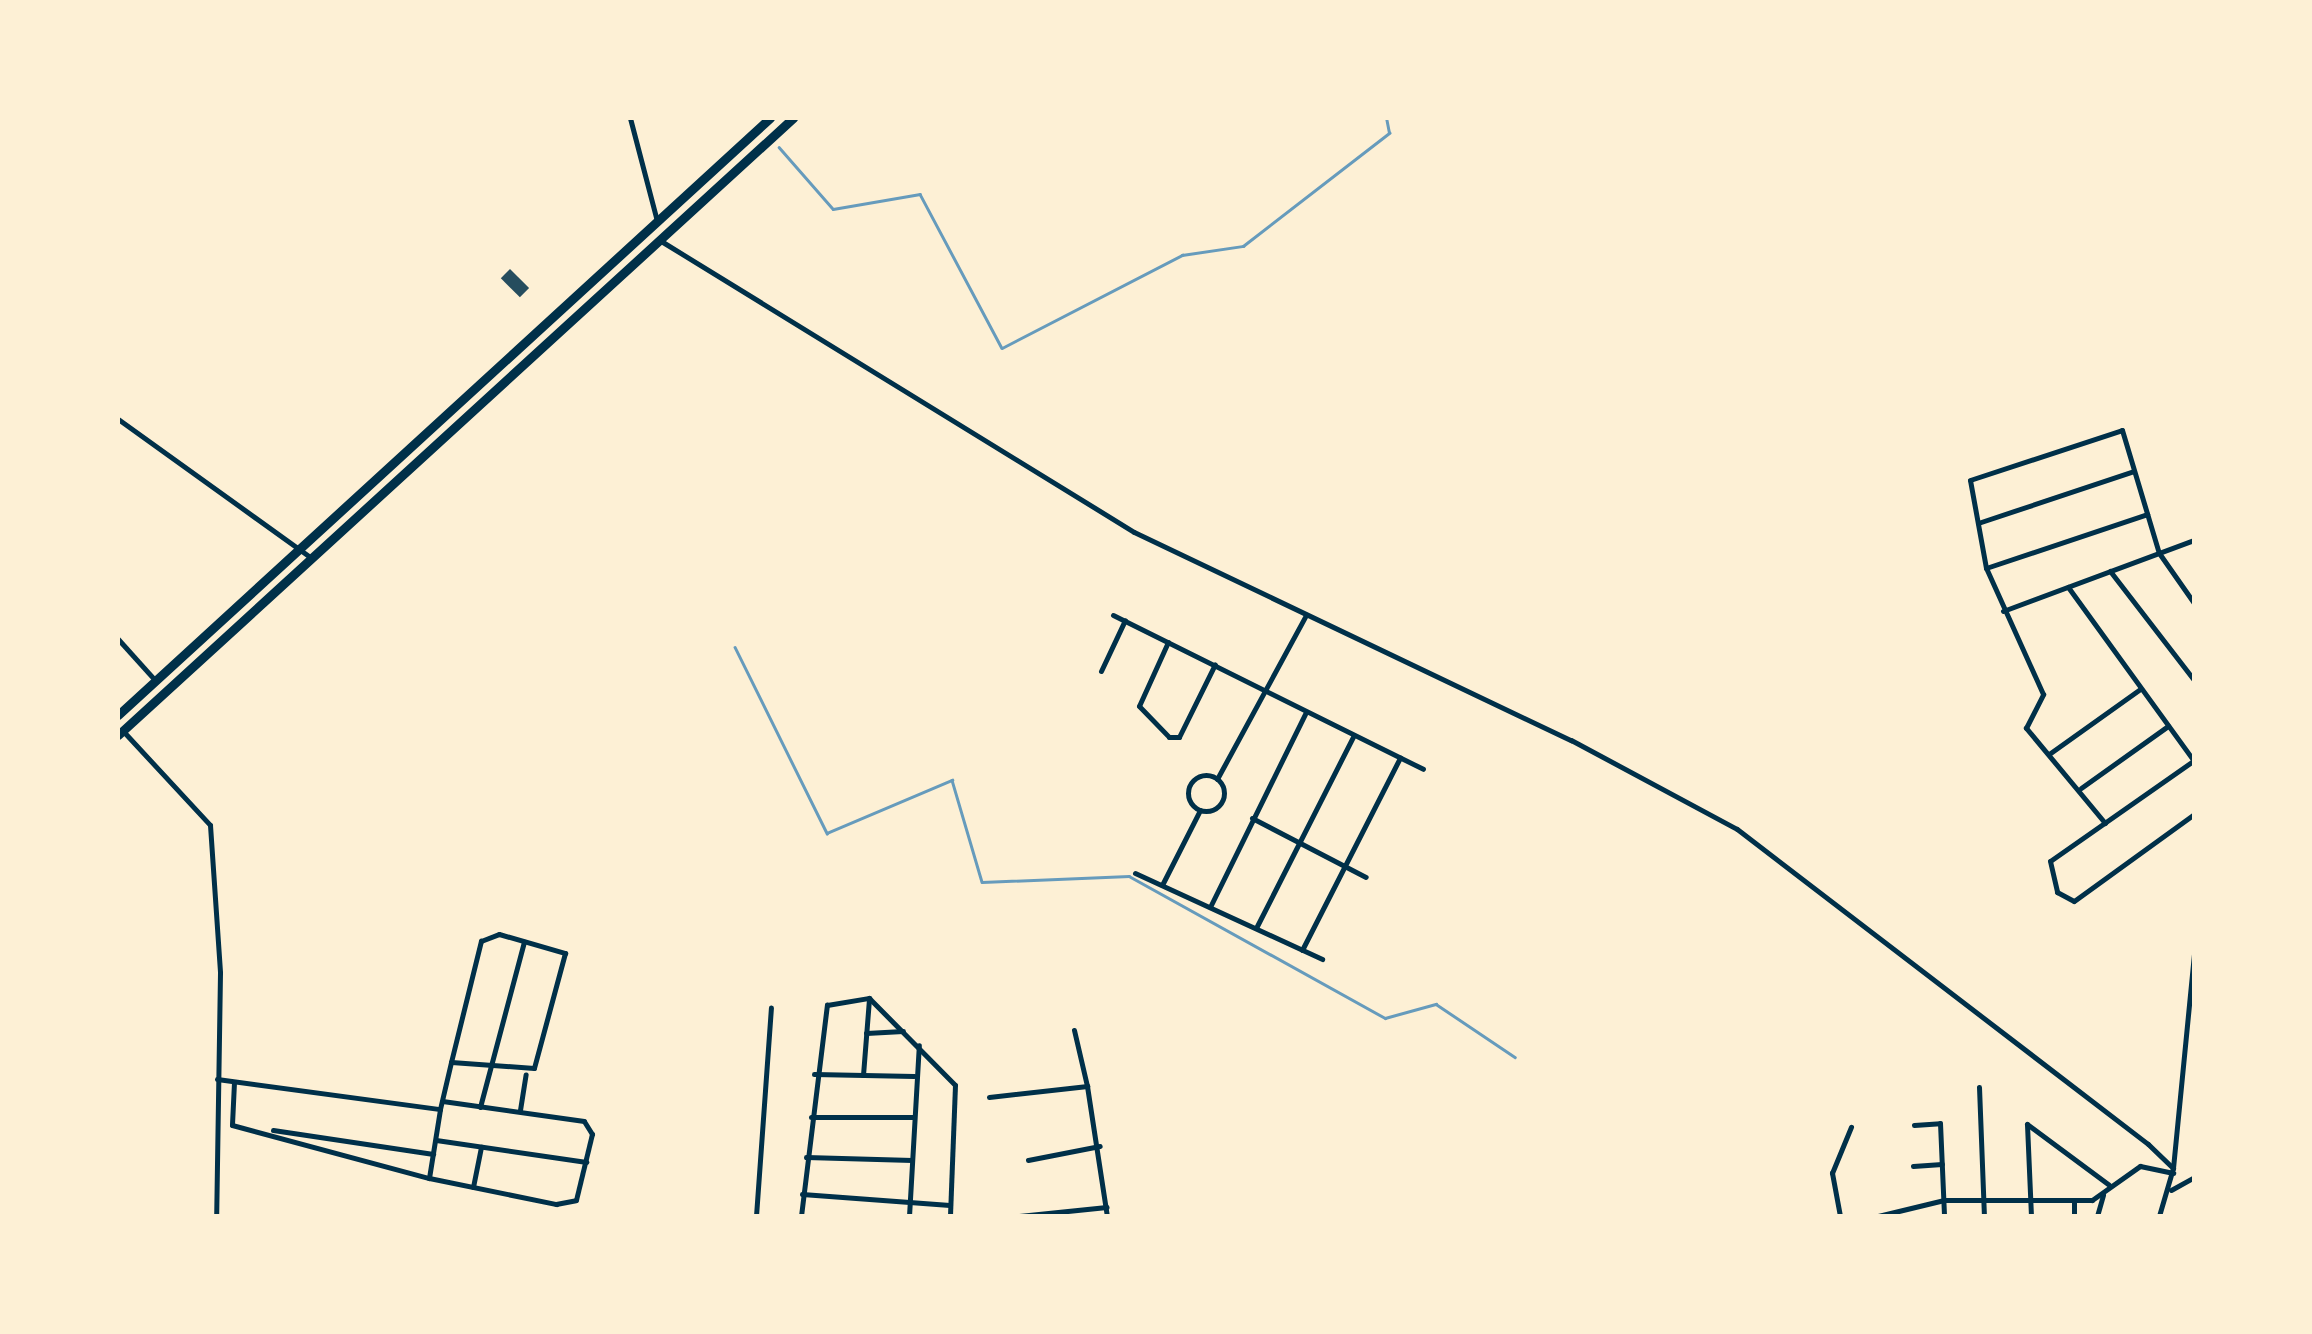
<!DOCTYPE html>
<style>
body{margin:0}
#map{position:relative;width:2312px;height:1334px;overflow:hidden;background:#fdf0d5;font-family:"Asap Condensed",sans-serif}
div>[style]{position:absolute}
[style*='--x']{left:calc(var(--x)*1px);top:calc(var(--y)*1px);width:calc(var(--w)*1px);rotate:calc(var(--a)*1deg)}
.stream>*{height:2.5px;margin:-1.25px;padding:0 1.25px;transform-origin:1.25px;border-radius:1.25px;background:#669bbc}
.building>*{inset:0;background:#264d5e;transform-origin:0 0}
.minor>*{height:5px;margin:-2.5px;padding:0 2.5px;transform-origin:2.5px;border-radius:2.5px;background:#003049}
.minor>.ring{margin:-2.5px;padding:0;box-sizing:content-box;background:none;border:5px solid #003049;border-radius:50%}
.trunk>*{height:9px;margin:-4.5px;padding:0 4.5px;transform-origin:4.5px;border-radius:4.5px;background:#003049}
span{translate:-50% -50%;white-space:nowrap;text-align:center;line-height:1.15;-webkit-text-stroke:10px #fdf0d5;paint-order:stroke}
.frame{position:absolute;inset:0;border:120px solid #fdf0d5;pointer-events:none}
</style>
<div id="map">
<div class="stream">
<i style="--x:779;--y:147;--w:82;--a:48.9"></i>
<i style="--x:833;--y:209;--w:88;--a:-9.8"></i>
<i style="--x:920;--y:194;--w:174;--a:62"></i>
<i style="--x:1002;--y:348;--w:203;--a:-27.3"></i>
<i style="--x:1182;--y:255;--w:62;--a:-8.4"></i>
<i style="--x:1243;--y:246;--w:185;--a:-37.7"></i>
<i style="--x:1389;--y:133;--w:15;--a:-101"></i>
<i style="--x:735;--y:647;--w:208;--a:63.7"></i>
<i style="--x:827;--y:833;--w:136;--a:-23"></i>
<i style="--x:952;--y:780;--w:106;--a:73.6"></i>
<i style="--x:982;--y:882;--w:147;--a:-2.3"></i>
<i style="--x:1129;--y:876;--w:293;--a:29"></i>
<i style="--x:1385;--y:1018;--w:53;--a:-15.4"></i>
<i style="--x:1436;--y:1004;--w:95;--a:33.9"></i>
</div>
<div class="building">
<i style="left:510px;top:269px;width:27px;height:13px;rotate:45deg"></i>
</div>
<div class="minor">
<i style="--x:630;--y:118;--w:106;--a:75.3"></i>
<i style="--x:661;--y:241;--w:555;--a:31.6"></i>
<i style="--x:1134;--y:532;--w:484;--a:25.5"></i>
<i style="--x:1571;--y:740;--w:188;--a:28.2"></i>
<i style="--x:1737;--y:829;--w:518;--a:37.47"></i>
<i style="--x:2148;--y:1144;--w:35;--a:44"></i>
<i style="--x:2173;--y:1168;--w:50;--a:106.3"></i>
<i style="--x:118;--y:419;--w:236;--a:35.7"></i>
<i style="--x:2194;--y:490;--w:10;--a:90"></i>
<i style="--x:1978;--y:523;--w:164;--a:-18.4"></i>
<i style="--x:1986;--y:568;--w:170;--a:-18.5"></i>
<i style="--x:2110;--y:571;--w:138;--a:52.4"></i>
<i style="--x:2068;--y:587;--w:215;--a:54.1"></i>
<i style="--x:2003;--y:611;--w:204;--a:-20.4"></i>
<i style="--x:1113;--y:615;--w:346;--a:26.4"></i>
<i style="--x:118;--y:639;--w:54;--a:48"></i>
<i style="--x:1168;--y:642;--w:70;--a:114.4"></i>
<i style="--x:1139;--y:706;--w:43;--a:45.9"></i>
<i style="--x:1169;--y:737;--w:10;--a:0"></i>
<i style="--x:1179;--y:737;--w:81;--a:-63.7"></i>
<i style="--x:1101;--y:671;--w:56;--a:-64.8"></i>
<i style="--x:123;--y:731;--w:128;--a:47.2"></i>
<i style="--x:210;--y:825;--w:148;--a:86.1"></i>
<i style="--x:220;--y:973;--w:243;--a:90.9"></i>
<i style="--x:2049;--y:754;--w:112;--a:-35.5"></i>
<i style="--x:2193;--y:761;--w:174;--a:145"></i>
<i style="--x:2050;--y:861;--w:32;--a:77"></i>
<i style="--x:2057;--y:892;--w:19;--a:28"></i>
<i style="--x:2074;--y:901;--w:148;--a:-35.9"></i>
<i class="ring" style="left:1188px;top:775px;width:31px;height:31px"></i>
<i style="--x:1217;--y:779;--w:187;--a:-61.5"></i>
<i style="--x:2081;--y:788;--w:107;--a:-35.5"></i>
<i style="--x:1252;--y:818;--w:128;--a:27.4"></i>
<i style="--x:2105;--y:823;--w:124;--a:-129.7"></i>
<i style="--x:2026;--y:728;--w:38;--a:-63"></i>
<i style="--x:2043;--y:694;--w:138;--a:-114.3"></i>
<i style="--x:1986;--y:568;--w:89;--a:-100.3"></i>
<i style="--x:1970;--y:480;--w:160;--a:-18.2"></i>
<i style="--x:2122;--y:430;--w:128;--a:73.3"></i>
<i style="--x:2159;--y:553;--w:61;--a:55"></i>
<i style="--x:1135;--y:873;--w:206;--a:24.7"></i>
<i style="--x:1162;--y:885;--w:84;--a:-63.1"></i>
<i style="--x:1210;--y:907;--w:217;--a:-63.8"></i>
<i style="--x:1256;--y:928;--w:216;--a:-63.1"></i>
<i style="--x:1302;--y:950;--w:216;--a:-63"></i>
<i style="--x:1074;--y:1030;--w:57;--a:76.9"></i>
<i style="--x:866;--y:1033;--w:37;--a:-3"></i>
<i style="--x:814;--y:1074;--w:100;--a:1.1"></i>
<i style="--x:863;--y:1075;--w:77;--a:-85.5"></i>
<i style="--x:217;--y:1079;--w:225;--a:7.7"></i>
<i style="--x:440;--y:1109;--w:48;--a:-76.8"></i>
<i style="--x:451;--y:1062;--w:125;--a:-76.1"></i>
<i style="--x:481;--y:941;--w:19;--a:-21"></i>
<i style="--x:499;--y:934;--w:69;--a:16.1"></i>
<i style="--x:565;--y:953;--w:119;--a:105.1"></i>
<i style="--x:534;--y:1068;--w:83;--a:-175.9"></i>
<i style="--x:234;--y:1082;--w:43;--a:92.7"></i>
<i style="--x:232;--y:1125;--w:204;--a:15.1"></i>
<i style="--x:429;--y:1178;--w:130;--a:11.6"></i>
<i style="--x:556;--y:1204;--w:20;--a:-11"></i>
<i style="--x:576;--y:1200;--w:68;--a:-76.4"></i>
<i style="--x:592;--y:1134;--w:15;--a:-122"></i>
<i style="--x:584;--y:1121;--w:143;--a:-172"></i>
<i style="--x:1979;--y:1087;--w:129;--a:87.8"></i>
<i style="--x:989;--y:1097;--w:99;--a:-6.4"></i>
<i style="--x:1087;--y:1086;--w:132;--a:81.3"></i>
<i style="--x:480;--y:1107;--w:171;--a:-75.1"></i>
<i style="--x:520;--y:1110;--w:36;--a:-81"></i>
<i style="--x:811;--y:1117;--w:102;--a:0"></i>
<i style="--x:1914;--y:1125;--w:26;--a:-4"></i>
<i style="--x:1940;--y:1123;--w:93;--a:87.5"></i>
<i style="--x:273;--y:1130;--w:162;--a:8.5"></i>
<i style="--x:436;--y:1140;--w:152;--a:8.3"></i>
<i style="--x:806;--y:1157;--w:106;--a:1.6"></i>
<i style="--x:1028;--y:1160;--w:73;--a:-11"></i>
<i style="--x:1913;--y:1166;--w:29;--a:-4"></i>
<i style="--x:2173;--y:1168;--w:216;--a:-84.4"></i>
<i style="--x:429;--y:1178;--w:70;--a:-80.9"></i>
<i style="--x:473;--y:1187;--w:41;--a:-78.7"></i>
<i style="--x:2171;--y:1190;--w:26;--a:-29"></i>
<i style="--x:802;--y:1194;--w:148;--a:4.3"></i>
<i style="--x:2074;--y:1200;--w:16;--a:90"></i>
<i style="--x:756;--y:1216;--w:209;--a:-85.9"></i>
<i style="--x:801;--y:1216;--w:213;--a:-83"></i>
<i style="--x:827;--y:1005;--w:43;--a:-9.5"></i>
<i style="--x:869;--y:998;--w:122;--a:45.3"></i>
<i style="--x:955;--y:1085;--w:131;--a:92.2"></i>
<i style="--x:909;--y:1216;--w:171;--a:-86.7"></i>
<i style="--x:1019;--y:1216;--w:88;--a:-5.8"></i>
<i style="--x:1840;--y:1216;--w:44;--a:-100.5"></i>
<i style="--x:1832;--y:1173;--w:50;--a:-67.6"></i>
<i style="--x:1878;--y:1216;--w:68;--a:-13.6"></i>
<i style="--x:1944;--y:1200;--w:148;--a:0"></i>
<i style="--x:2092;--y:1200;--w:59;--a:-35.3"></i>
<i style="--x:2140;--y:1166;--w:34;--a:12"></i>
<i style="--x:2031;--y:1216;--w:92;--a:-92.5"></i>
<i style="--x:2027;--y:1124;--w:102;--a:36.6"></i>
<i style="--x:2097;--y:1216;--w:22;--a:-74"></i>
</div>
<div class="trunk">
<i style="--x:118;--y:715;--w:884;--a:-42.48"></i>
<i style="--x:118;--y:735;--w:915;--a:-42.43"></i>
</div>
<div class="frame"></div>
</div>
